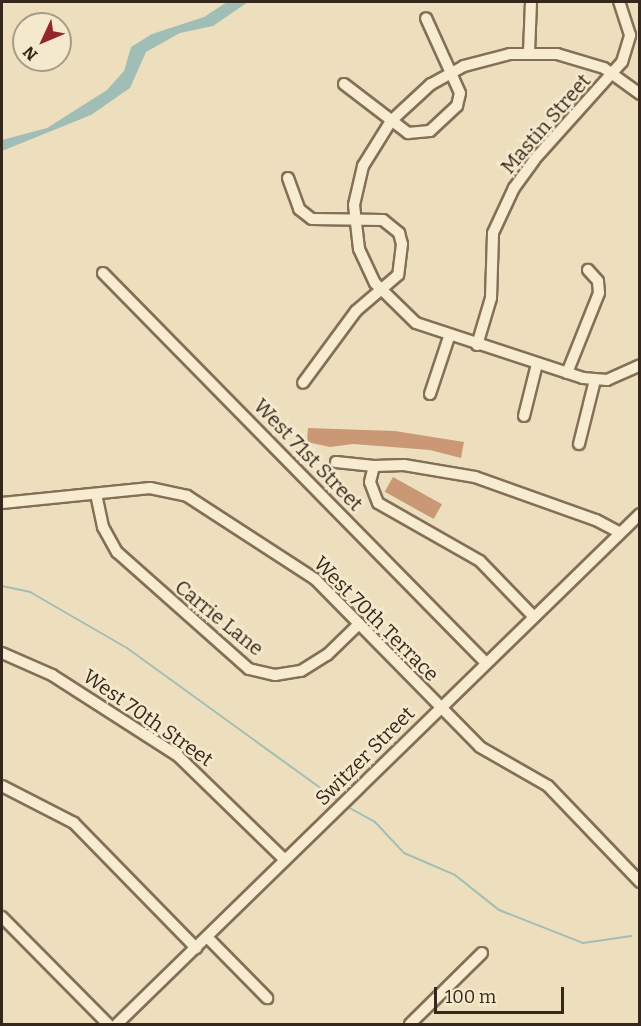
<!DOCTYPE html>
<style>
body{margin:0}
#map{position:relative;width:641px;height:1026px;overflow:hidden;background:#eddfbe;font-family:Bitter,serif}
div>[style]{position:absolute}
[style*='--x']{left:calc(var(--x)*1px);top:calc(var(--y)*1px);width:calc(var(--w)*1px);rotate:calc(var(--a)*1deg)}
.water>*{inset:0;background:#a1beb6}
.stream>*{height:2px;margin:-1px;padding:0 1px;transform-origin:1px;border-radius:1px;background:#a1beb6}
.building>*{inset:0;background:#ca9874;transform-origin:0 0}
.roads{filter:drop-shadow(2px 0 #846f57) drop-shadow(-2px 0 #846f57) drop-shadow(0 2px #846f57) drop-shadow(0 -2px #846f57)}
.minor>*{height:10px;margin:-5px;padding:0 5px;transform-origin:5px;border-radius:5px;background:#f8ecd0}
span{translate:-50% -50%;white-space:nowrap;text-align:center;line-height:1.15;-webkit-text-stroke:5px #f4e9cd;paint-order:stroke}
.street-label{font-size:20px;color:#34271c}
.frame{position:absolute;inset:0;border:3px solid #34271c;pointer-events:none}
.north{position:absolute;left:12px;top:12px;width:60px;height:60px;box-sizing:border-box;background:#f4e9cd;border:2px solid #a79b86;border-radius:50%;rotate:226deg;font-size:16px;font-weight:700;line-height:24px;text-align:center;color:#34271c}
.north::after{content:'';display:block;margin:auto;width:21px;height:27px;background:#922829;clip-path:polygon(50% 0,100% 100%,50% 72%,0 100%)}
.scale{position:absolute;left:434px;top:987px;width:130px;height:27px;box-sizing:border-box;border:3px solid #34271c;border-top:0;padding-left:8px;font-size:18px;line-height:21px;white-space:nowrap;color:#34271c;-webkit-text-stroke:4px #f4e9cd;paint-order:stroke}
</style>
<div id="map">
<div class="water">
<i style="clip-path:polygon(227px 2px,248px 2px,213px 26px,180px 33px,146px 52px,130px 88px,91px 115px,2px 151px,2px 140px,47px 128px,107px 90px,124px 71px,131px 47px,152px 34px,204px 17px)"></i>
</div>
<div class="stream">
<i style="--x:2;--y:586;--w:29;--a:12"></i>
<i style="--x:30;--y:592;--w:112;--a:30"></i>
<i style="--x:127;--y:648;--w:261;--a:35.9"></i>
<i style="--x:346;--y:806;--w:33;--a:29"></i>
<i style="--x:375;--y:822;--w:42;--a:46.9"></i>
<i style="--x:404;--y:853;--w:56;--a:23.3"></i>
<i style="--x:455;--y:875;--w:56;--a:38.5"></i>
<i style="--x:499;--y:910;--w:90;--a:21.4"></i>
<i style="--x:583;--y:943;--w:49;--a:-8.3"></i>
</div>
<div class="building">
<i style="clip-path:polygon(308px 428px,395px 431px,464px 442px,461px 458px,430px 450px,353px 444px,330px 447px,307px 442px)"></i>
<i style="left:393px;top:477px;width:56px;height:17px;rotate:29deg"></i>
</div>
<div class="roads">
<div class="minor">
<i style="--x:529;--y:52;--w:50;--a:-87.7"></i>
<i style="--x:344;--y:84;--w:81;--a:37.4"></i>
<i style="--x:408;--y:133;--w:22;--a:-5"></i>
<i style="--x:430;--y:131;--w:37;--a:-43"></i>
<i style="--x:457;--y:106;--w:13;--a:-77"></i>
<i style="--x:460;--y:93;--w:82;--a:-114.4"></i>
<i style="--x:640;--y:94;--w:44;--a:-144.2"></i>
<i style="--x:604;--y:68;--w:49;--a:-163.4"></i>
<i style="--x:557;--y:54;--w:47;--a:180"></i>
<i style="--x:510;--y:54;--w:48;--a:165.4"></i>
<i style="--x:464;--y:66;--w:38;--a:151"></i>
<i style="--x:431;--y:84;--w:54;--a:137.2"></i>
<i style="--x:391;--y:121;--w:53;--a:121.9"></i>
<i style="--x:363;--y:166;--w:40;--a:103"></i>
<i style="--x:354;--y:205;--w:44;--a:83.5"></i>
<i style="--x:359;--y:249;--w:38;--a:65"></i>
<i style="--x:375;--y:283;--w:57;--a:44.3"></i>
<i style="--x:416;--y:323;--w:176;--a:18.2"></i>
<i style="--x:583;--y:378;--w:24;--a:5"></i>
<i style="--x:607;--y:380;--w:36;--a:-24"></i>
<i style="--x:288;--y:178;--w:33;--a:70"></i>
<i style="--x:299;--y:209;--w:16;--a:38"></i>
<i style="--x:312;--y:219;--w:71;--a:0.8"></i>
<i style="--x:383;--y:220;--w:21;--a:39"></i>
<i style="--x:399;--y:233;--w:11;--a:75"></i>
<i style="--x:402;--y:244;--w:31;--a:97"></i>
<i style="--x:398;--y:275;--w:55;--a:139.4"></i>
<i style="--x:356;--y:311;--w:89;--a:126.4"></i>
<i style="--x:103;--y:273;--w:547;--a:45.52"></i>
<i style="--x:477;--y:345;--w:49;--a:-73.4"></i>
<i style="--x:491;--y:298;--w:65;--a:-88.2"></i>
<i style="--x:493;--y:233;--w:50;--a:-65"></i>
<i style="--x:514;--y:188;--w:34;--a:-54"></i>
<i style="--x:534;--y:160;--w:132;--a:-48.1"></i>
<i style="--x:622;--y:62;--w:28;--a:-73"></i>
<i style="--x:630;--y:35;--w:35;--a:-108"></i>
<i style="--x:567;--y:373;--w:86;--a:-68.2"></i>
<i style="--x:599;--y:293;--w:12;--a:-95"></i>
<i style="--x:598;--y:281;--w:15;--a:-132"></i>
<i style="--x:430;--y:394;--w:60;--a:-71.6"></i>
<i style="--x:524;--y:416;--w:54;--a:-76"></i>
<i style="--x:579;--y:444;--w:66;--a:-76"></i>
<i style="--x:336;--y:462;--w:38;--a:6"></i>
<i style="--x:96;--y:494;--w:34;--a:78"></i>
<i style="--x:103;--y:527;--w:29;--a:61"></i>
<i style="--x:117;--y:552;--w:176;--a:41.6"></i>
<i style="--x:249;--y:669;--w:27;--a:13"></i>
<i style="--x:275;--y:675;--w:26;--a:-9"></i>
<i style="--x:301;--y:671;--w:31;--a:-32"></i>
<i style="--x:327;--y:655;--w:45;--a:-44.1"></i>
<i style="--x:2;--y:503;--w:149;--a:-5.8"></i>
<i style="--x:150;--y:488;--w:38;--a:12"></i>
<i style="--x:187;--y:496;--w:153;--a:33"></i>
<i style="--x:315;--y:579;--w:235;--a:45.5"></i>
<i style="--x:480;--y:747;--w:78;--a:29.8"></i>
<i style="--x:548;--y:786;--w:133;--a:46.2"></i>
<i style="--x:534;--y:617;--w:78;--a:-134"></i>
<i style="--x:480;--y:561;--w:117;--a:-150.4"></i>
<i style="--x:378;--y:503;--w:22;--a:-111"></i>
<i style="--x:370;--y:482;--w:16;--a:-76"></i>
<i style="--x:374;--y:466;--w:30;--a:-2"></i>
<i style="--x:404;--y:465;--w:72;--a:9.6"></i>
<i style="--x:475;--y:477;--w:128;--a:19.6"></i>
<i style="--x:596;--y:520;--w:27;--a:28"></i>
<i style="--x:2;--y:653;--w:55;--a:23.7"></i>
<i style="--x:52;--y:675;--w:150;--a:32.7"></i>
<i style="--x:178;--y:756;--w:149;--a:44.2"></i>
<i style="--x:2;--y:786;--w:81;--a:27.2"></i>
<i style="--x:74;--y:823;--w:175;--a:45.7"></i>
<i style="--x:2;--y:917;--w:151;--a:45.3"></i>
<i style="--x:207;--y:937;--w:86;--a:45.5"></i>
<i style="--x:117;--y:1024;--w:730;--a:-44.28"></i>
<i style="--x:410;--y:1024;--w:101;--a:-44.6"></i>
</div>
</div>
<div class="street-label">
<span style="left:546px;top:124px;rotate:-49deg">Mastin Street</span>
<span style="left:308px;top:455px;rotate:46deg">West 71st Street</span>
<span style="left:219px;top:618px;rotate:39deg">Carrie Lane</span>
<span style="left:376px;top:619px;rotate:45deg">West 70th Terrace</span>
<span style="left:148px;top:718px;rotate:35deg">West 70th Street</span>
<span style="left:365px;top:756px;rotate:-45deg">Switzer Street</span>
</div>
<div class="frame"></div>
<div class="north">N</div>
<div class="scale">100 m</div>
</div>
